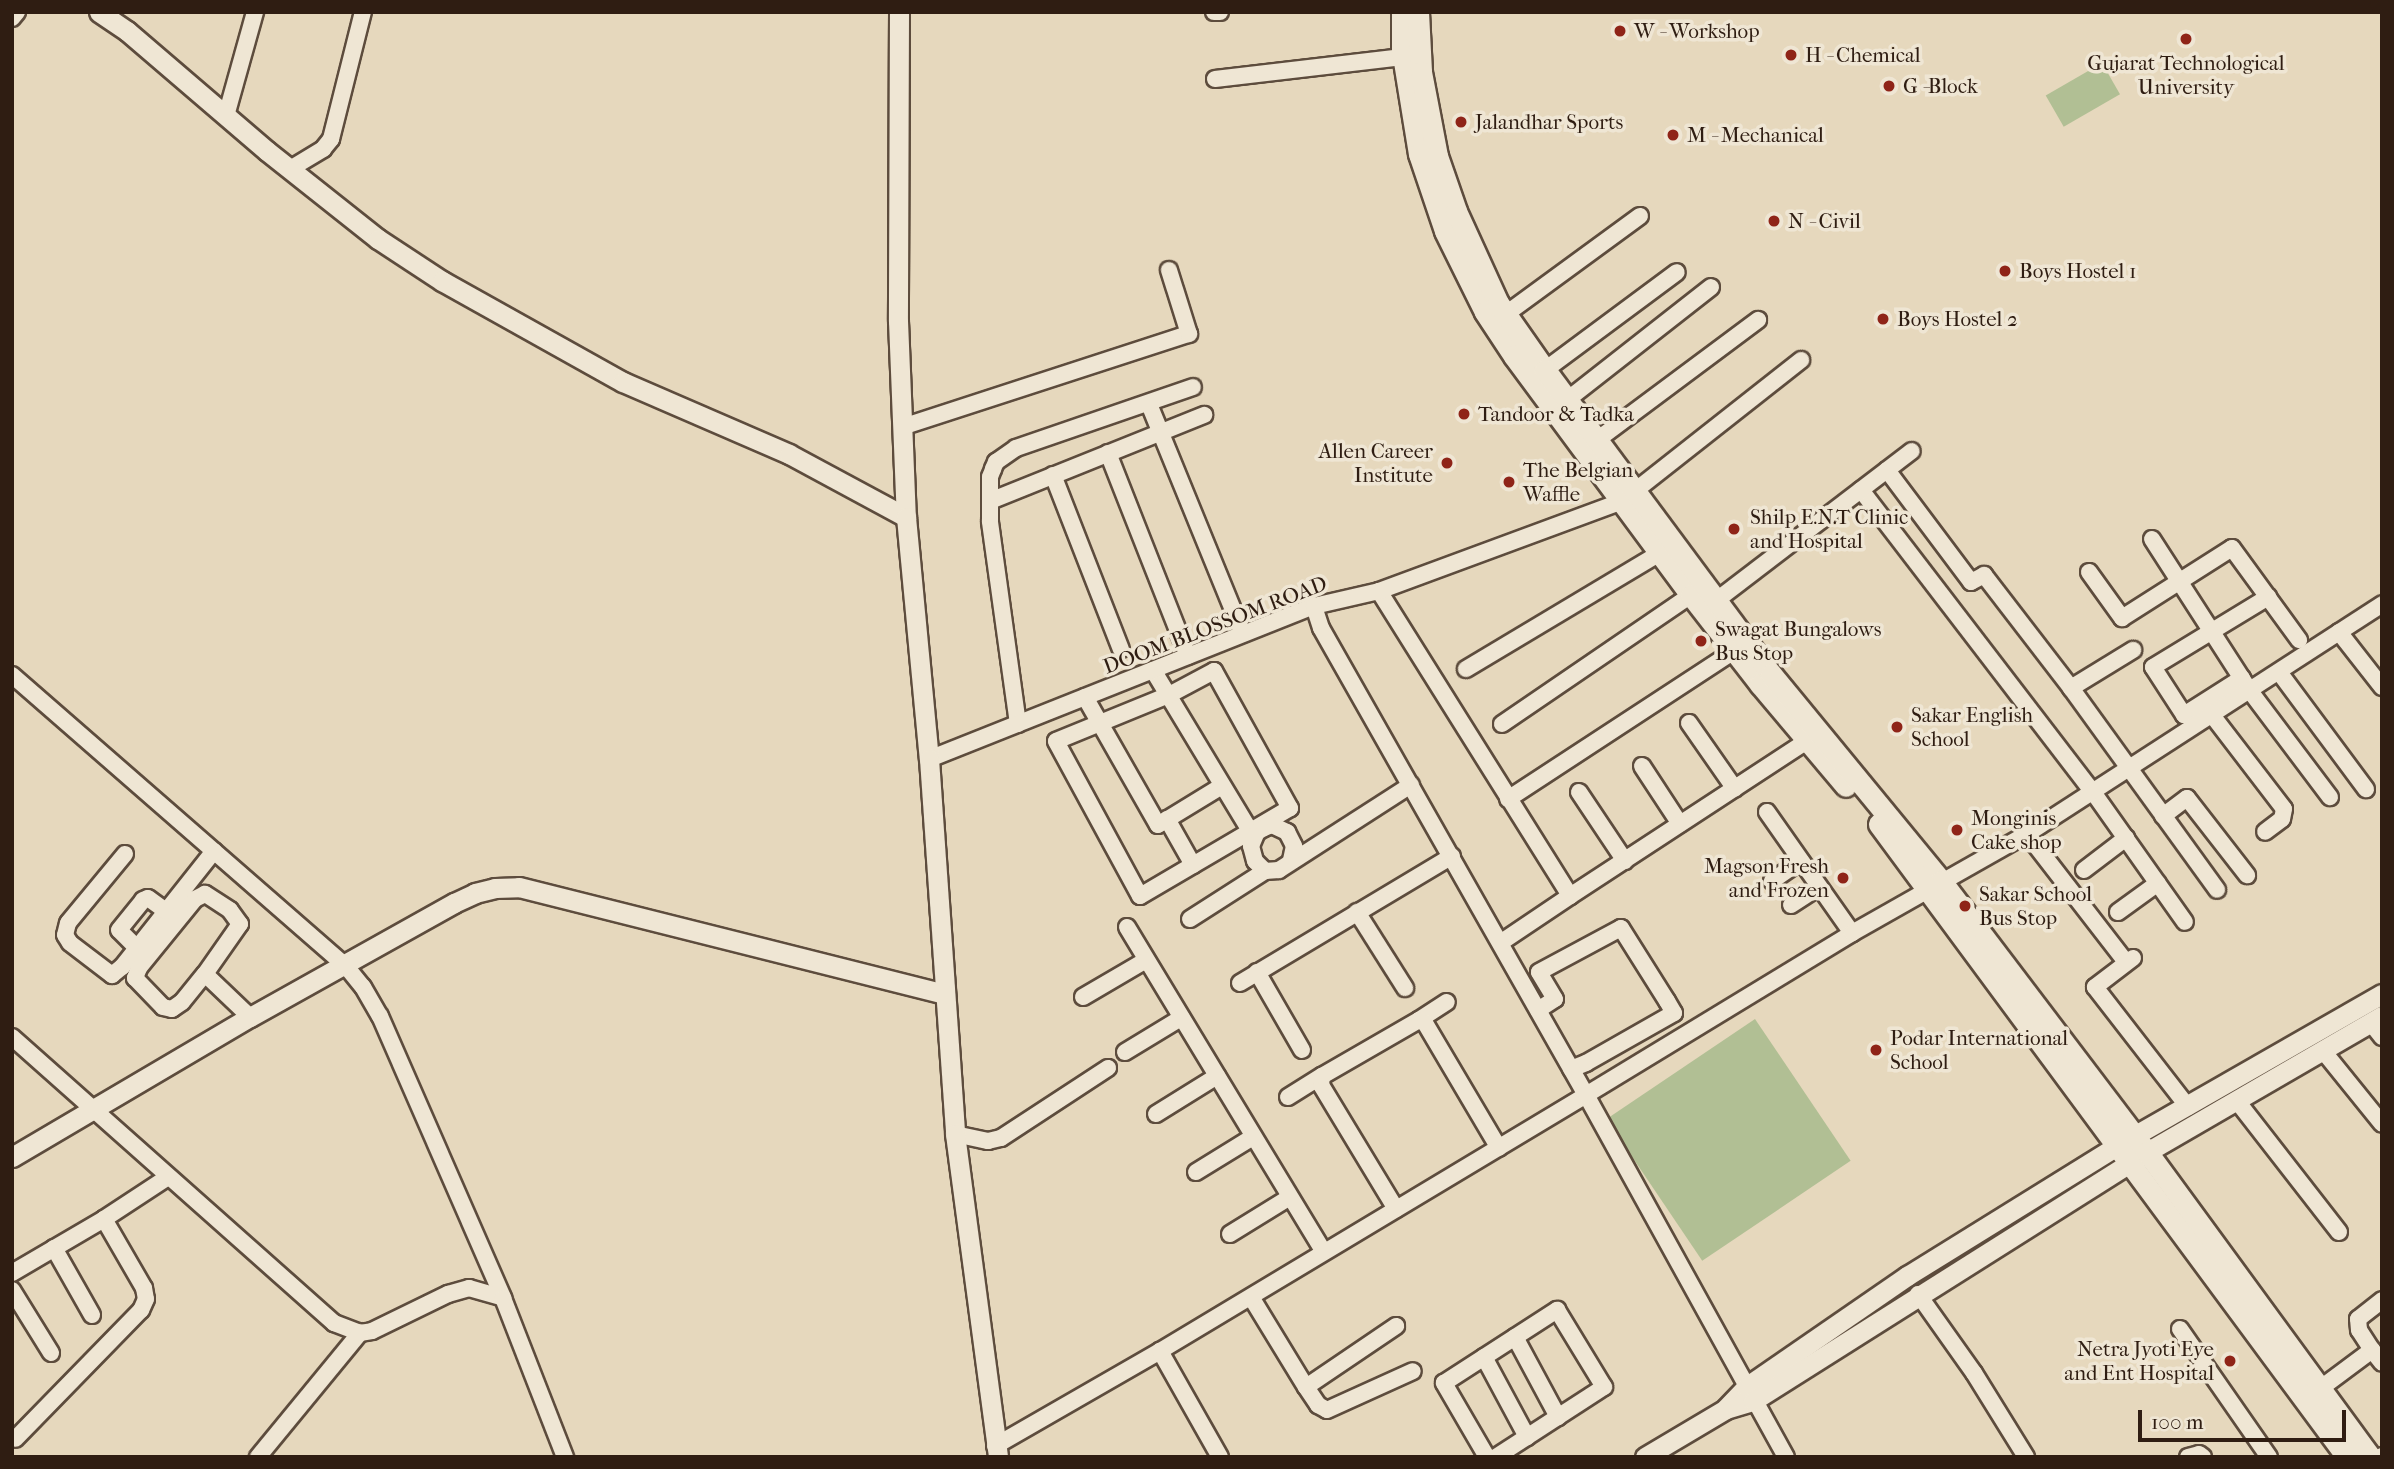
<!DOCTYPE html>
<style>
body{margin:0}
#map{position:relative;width:2394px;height:1469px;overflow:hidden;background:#e6d8bd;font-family:"IM FELL French Canon",serif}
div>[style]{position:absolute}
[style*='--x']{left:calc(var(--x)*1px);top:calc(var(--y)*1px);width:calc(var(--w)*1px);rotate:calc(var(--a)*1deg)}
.green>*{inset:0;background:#b1bf94;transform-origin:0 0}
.roads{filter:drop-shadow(2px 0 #5d4c3d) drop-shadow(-2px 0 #5d4c3d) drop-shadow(0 2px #5d4c3d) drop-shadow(0 -2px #5d4c3d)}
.minor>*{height:16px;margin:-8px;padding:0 8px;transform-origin:8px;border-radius:8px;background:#efe6d4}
.tertiary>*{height:19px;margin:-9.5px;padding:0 9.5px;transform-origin:9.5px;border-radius:9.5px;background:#efe6d4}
.secondary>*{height:21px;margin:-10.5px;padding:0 10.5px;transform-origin:10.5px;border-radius:10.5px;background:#efe6d4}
.dots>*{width:19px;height:19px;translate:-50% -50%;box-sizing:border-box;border:4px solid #efe6d4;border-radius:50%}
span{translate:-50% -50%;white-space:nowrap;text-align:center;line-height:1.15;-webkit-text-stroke:7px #efe6d4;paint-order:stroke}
.poi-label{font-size:21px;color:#2f1d12}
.left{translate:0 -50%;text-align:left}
.right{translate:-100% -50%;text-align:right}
.street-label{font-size:21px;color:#2f1d12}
.frame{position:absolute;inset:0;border:14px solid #2f1d12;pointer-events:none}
.scale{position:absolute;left:2138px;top:1410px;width:208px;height:32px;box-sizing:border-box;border:4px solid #2f1d12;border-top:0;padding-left:9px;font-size:21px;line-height:24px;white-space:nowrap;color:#2f1d12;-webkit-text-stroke:5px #efe6d4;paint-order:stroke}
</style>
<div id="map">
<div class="green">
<i style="left:2102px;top:63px;width:36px;height:65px;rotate:60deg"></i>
<i style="left:1755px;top:1019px;width:171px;height:179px;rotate:56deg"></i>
</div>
<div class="roads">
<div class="minor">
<i style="--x:1214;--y:12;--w:6;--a:0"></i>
<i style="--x:12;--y:18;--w:8;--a:-50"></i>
<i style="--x:1215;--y:79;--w:189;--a:-6.7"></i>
<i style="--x:226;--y:116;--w:108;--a:-74.4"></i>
<i style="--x:290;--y:169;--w:39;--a:-31"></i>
<i style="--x:323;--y:149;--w:13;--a:-51"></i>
<i style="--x:331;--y:139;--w:131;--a:-75.9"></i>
<i style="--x:1506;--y:314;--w:166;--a:-36.2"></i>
<i style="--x:1545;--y:370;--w:164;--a:-36.6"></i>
<i style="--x:1567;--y:400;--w:183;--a:-38.1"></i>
<i style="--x:1149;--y:404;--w:248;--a:67.8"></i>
<i style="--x:902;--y:427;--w:302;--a:-18"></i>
<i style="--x:1189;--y:334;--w:67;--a:-107.4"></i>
<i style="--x:1597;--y:440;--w:201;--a:-36.7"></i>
<i style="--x:1108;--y:453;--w:218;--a:68.5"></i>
<i style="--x:1887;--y:470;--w:140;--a:53.1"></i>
<i style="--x:1971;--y:582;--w:15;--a:-28"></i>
<i style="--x:1984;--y:575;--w:143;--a:52.4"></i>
<i style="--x:2071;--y:688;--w:249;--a:54.1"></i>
<i style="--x:1053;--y:475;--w:187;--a:68.7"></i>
<i style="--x:1861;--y:490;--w:381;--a:52.5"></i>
<i style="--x:2093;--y:792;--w:159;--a:54.7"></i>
<i style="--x:990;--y:501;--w:231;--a:-21.9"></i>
<i style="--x:2152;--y:539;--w:181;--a:57.2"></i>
<i style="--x:2250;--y:691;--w:133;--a:53"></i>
<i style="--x:2089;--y:572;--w:57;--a:54.3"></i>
<i style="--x:2122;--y:618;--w:130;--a:-32.5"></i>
<i style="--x:2232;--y:548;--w:114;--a:53.9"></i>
<i style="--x:1379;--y:591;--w:360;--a:57.9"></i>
<i style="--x:1570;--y:896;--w:84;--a:146.1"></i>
<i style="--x:1709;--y:606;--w:255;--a:-37.4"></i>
<i style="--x:2339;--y:632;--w:70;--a:52"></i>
<i style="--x:1466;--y:669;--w:226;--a:-30.9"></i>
<i style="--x:1153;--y:670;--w:188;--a:58.9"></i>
<i style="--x:1214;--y:671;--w:157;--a:61"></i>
<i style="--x:1290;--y:808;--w:174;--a:149.6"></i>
<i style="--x:1140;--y:896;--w:176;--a:-118.5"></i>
<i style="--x:1056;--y:741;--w:122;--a:-22.2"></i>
<i style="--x:1169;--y:695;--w:51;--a:-28.1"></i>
<i style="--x:2279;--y:672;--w:146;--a:53.4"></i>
<i style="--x:12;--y:675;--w:442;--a:41.1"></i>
<i style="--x:345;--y:965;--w:28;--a:51"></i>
<i style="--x:363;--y:987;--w:34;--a:60"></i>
<i style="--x:380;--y:1016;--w:308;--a:66.4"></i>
<i style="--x:2242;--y:678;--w:69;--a:147.5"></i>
<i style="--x:2184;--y:715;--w:57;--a:-122.9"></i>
<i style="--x:2153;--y:667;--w:135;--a:-31.3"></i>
<i style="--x:2071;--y:688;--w:73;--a:-31.5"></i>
<i style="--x:1085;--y:697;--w:147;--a:60.3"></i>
<i style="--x:1158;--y:825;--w:75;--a:-31.4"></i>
<i style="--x:2212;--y:715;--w:118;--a:52.5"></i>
<i style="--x:2284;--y:809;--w:10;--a:101"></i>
<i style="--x:2282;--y:819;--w:21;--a:143"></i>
<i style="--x:1689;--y:723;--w:80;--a:55.1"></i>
<i style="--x:1018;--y:724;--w:205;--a:-97.9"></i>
<i style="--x:990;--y:521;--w:44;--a:-90"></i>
<i style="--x:990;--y:477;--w:9;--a:-69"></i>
<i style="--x:993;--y:469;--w:8;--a:-67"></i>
<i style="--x:996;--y:462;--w:24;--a:-35"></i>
<i style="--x:1016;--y:448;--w:187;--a:-19"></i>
<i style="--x:1502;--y:724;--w:229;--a:-34.3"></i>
<i style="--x:929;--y:759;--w:414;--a:-21.7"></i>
<i style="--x:1314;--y:606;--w:67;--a:-13"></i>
<i style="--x:1379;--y:591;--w:259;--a:-20.3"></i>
<i style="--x:1622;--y:501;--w:228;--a:-38.2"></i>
<i style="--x:1642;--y:766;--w:69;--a:56.8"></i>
<i style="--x:1579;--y:792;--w:83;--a:56.3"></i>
<i style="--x:1508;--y:799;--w:270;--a:-33.2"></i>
<i style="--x:1767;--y:812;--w:148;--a:54.9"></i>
<i style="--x:2163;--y:816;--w:30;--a:-37"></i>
<i style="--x:2187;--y:798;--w:98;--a:52.1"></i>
<i style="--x:1167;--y:819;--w:53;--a:60.5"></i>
<i style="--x:2027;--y:834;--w:155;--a:52.3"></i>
<i style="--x:125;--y:854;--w:89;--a:129.6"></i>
<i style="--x:68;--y:923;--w:12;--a:104"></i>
<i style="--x:65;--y:935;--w:9;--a:58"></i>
<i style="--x:70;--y:943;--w:53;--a:37.3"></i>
<i style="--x:112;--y:975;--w:13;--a:-39"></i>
<i style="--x:122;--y:967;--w:148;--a:-51.6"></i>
<i style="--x:2084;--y:870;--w:53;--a:-37.3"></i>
<i style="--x:1265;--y:871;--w:14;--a:-135"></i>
<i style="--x:1255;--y:861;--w:16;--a:-105"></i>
<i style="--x:1251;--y:846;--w:15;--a:-67"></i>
<i style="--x:1257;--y:832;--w:8;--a:-30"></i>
<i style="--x:1264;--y:828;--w:9;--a:-21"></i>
<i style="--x:1272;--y:825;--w:17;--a:25"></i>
<i style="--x:1287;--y:832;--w:16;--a:63"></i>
<i style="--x:1294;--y:846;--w:14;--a:102"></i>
<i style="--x:1772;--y:881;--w:35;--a:-35"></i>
<i style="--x:1570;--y:896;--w:283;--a:-33.2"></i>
<i style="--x:1791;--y:905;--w:33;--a:-33"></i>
<i style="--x:1357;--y:912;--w:90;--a:57.7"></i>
<i style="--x:2118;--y:912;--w:49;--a:-35.9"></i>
<i style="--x:1190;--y:919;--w:89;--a:-32.6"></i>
<i style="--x:1265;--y:871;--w:14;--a:-4"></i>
<i style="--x:1279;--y:870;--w:157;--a:-32.8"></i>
<i style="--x:1127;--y:927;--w:379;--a:58.8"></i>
<i style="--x:137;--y:948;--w:25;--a:-135"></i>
<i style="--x:119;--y:930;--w:38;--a:-51"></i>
<i style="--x:143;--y:900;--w:5;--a:-22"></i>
<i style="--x:148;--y:898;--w:22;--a:36"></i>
<i style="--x:2133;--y:958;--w:48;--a:142.7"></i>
<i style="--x:2095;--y:987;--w:152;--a:52.2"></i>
<i style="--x:1257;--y:972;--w:90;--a:60"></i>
<i style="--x:205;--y:974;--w:61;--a:-55"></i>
<i style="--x:240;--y:924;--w:17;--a:-126"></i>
<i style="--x:230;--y:910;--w:30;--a:-147"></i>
<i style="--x:205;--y:894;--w:11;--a:153"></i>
<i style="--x:195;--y:899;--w:89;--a:129.1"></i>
<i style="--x:139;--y:968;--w:11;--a:112"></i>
<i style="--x:135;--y:978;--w:40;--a:46"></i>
<i style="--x:163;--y:1007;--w:9;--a:13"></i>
<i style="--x:172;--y:1009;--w:12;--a:-35"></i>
<i style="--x:182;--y:1002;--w:36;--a:-51"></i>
<i style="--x:205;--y:974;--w:62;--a:43.7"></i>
<i style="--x:1240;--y:983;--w:247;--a:-30.9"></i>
<i style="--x:1083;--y:997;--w:73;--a:-30.4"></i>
<i style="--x:1538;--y:1010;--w:20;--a:-33"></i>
<i style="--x:1555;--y:999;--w:31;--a:-121"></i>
<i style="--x:1539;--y:972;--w:93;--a:-28.2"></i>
<i style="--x:1621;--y:928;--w:86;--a:57.8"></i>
<i style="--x:1667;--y:1001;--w:14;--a:60"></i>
<i style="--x:1674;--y:1013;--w:101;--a:150.4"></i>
<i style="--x:1586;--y:1063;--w:16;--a:158"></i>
<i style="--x:1419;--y:1020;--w:33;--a:-33"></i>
<i style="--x:2371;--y:1023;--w:18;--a:52"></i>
<i style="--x:12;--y:1037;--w:431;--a:41.6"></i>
<i style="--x:334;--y:1323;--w:28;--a:21"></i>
<i style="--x:360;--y:1333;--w:12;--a:-9"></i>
<i style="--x:372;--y:1331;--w:85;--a:-26"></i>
<i style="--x:448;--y:1294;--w:22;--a:-16"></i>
<i style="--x:469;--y:1288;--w:35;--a:16"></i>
<i style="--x:503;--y:1298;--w:171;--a:68.7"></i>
<i style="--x:1125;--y:1052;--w:66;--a:-31.3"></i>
<i style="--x:2324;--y:1052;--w:92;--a:51.1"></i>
<i style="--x:1288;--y:1097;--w:40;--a:-32"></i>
<i style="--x:2237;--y:1101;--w:166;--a:52.1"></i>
<i style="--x:1156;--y:1114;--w:72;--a:-31.9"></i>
<i style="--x:955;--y:1134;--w:34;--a:12"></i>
<i style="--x:988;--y:1141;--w:13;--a:-13"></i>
<i style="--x:1001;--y:1138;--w:128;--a:-33.2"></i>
<i style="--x:1196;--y:1172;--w:67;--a:-31.6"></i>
<i style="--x:1396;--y:1209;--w:145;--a:-121.2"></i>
<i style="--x:1321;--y:1085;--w:9;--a:-84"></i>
<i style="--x:1322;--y:1076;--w:112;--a:-30"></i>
<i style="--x:1419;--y:1020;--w:7;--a:27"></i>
<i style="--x:1425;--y:1023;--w:145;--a:59.4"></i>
<i style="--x:104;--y:1219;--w:77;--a:-33.3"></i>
<i style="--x:1230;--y:1234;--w:70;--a:-31.7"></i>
<i style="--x:54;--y:1248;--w:77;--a:60.4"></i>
<i style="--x:12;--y:1273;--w:107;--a:-30.4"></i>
<i style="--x:104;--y:1219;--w:80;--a:59.9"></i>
<i style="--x:144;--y:1288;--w:11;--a:80"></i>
<i style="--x:146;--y:1299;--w:12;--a:114"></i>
<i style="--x:141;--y:1310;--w:180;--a:134.3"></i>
<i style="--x:12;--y:1290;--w:74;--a:58.2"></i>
<i style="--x:1918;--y:1294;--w:97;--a:54.7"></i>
<i style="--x:1974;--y:1373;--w:99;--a:58.2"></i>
<i style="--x:1251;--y:1297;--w:105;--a:58.6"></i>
<i style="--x:1306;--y:1387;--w:22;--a:56"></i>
<i style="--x:1318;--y:1405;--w:10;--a:29"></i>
<i style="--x:1327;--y:1410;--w:94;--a:-24.4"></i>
<i style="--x:2180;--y:1329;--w:156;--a:55.2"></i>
<i style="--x:1515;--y:1337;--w:91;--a:61.7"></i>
<i style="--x:2372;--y:1350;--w:24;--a:-123"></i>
<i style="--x:2359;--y:1330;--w:11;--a:-95"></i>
<i style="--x:2358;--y:1319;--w:31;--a:-38"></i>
<i style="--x:1484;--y:1357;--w:91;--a:61.7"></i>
<i style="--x:1306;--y:1387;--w:109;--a:-34.1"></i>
<i style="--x:2321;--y:1388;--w:64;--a:-36.7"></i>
<i style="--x:2372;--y:1350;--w:16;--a:52"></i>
<i style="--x:995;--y:1446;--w:190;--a:-29.9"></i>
<i style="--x:258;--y:1457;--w:161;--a:-50.6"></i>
<i style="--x:1220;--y:1457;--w:122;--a:-119.5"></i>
<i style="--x:1160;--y:1351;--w:497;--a:-31"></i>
<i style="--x:1586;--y:1095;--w:537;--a:-119.57"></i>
<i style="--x:1321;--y:628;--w:23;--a:-108"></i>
<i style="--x:1487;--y:1457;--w:86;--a:-120.2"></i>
<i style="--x:1444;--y:1383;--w:135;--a:-32.9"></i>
<i style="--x:1557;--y:1310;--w:90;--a:58.6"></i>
<i style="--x:1604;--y:1387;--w:129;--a:147.1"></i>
<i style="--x:1786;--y:1457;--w:414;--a:-118.9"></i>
<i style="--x:1586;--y:1095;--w:311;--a:-31.3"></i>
<i style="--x:1852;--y:933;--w:201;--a:-29.5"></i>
<i style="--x:2027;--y:834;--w:423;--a:-32.9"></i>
<i style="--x:2188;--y:1457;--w:11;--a:-15"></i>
<i style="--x:2199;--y:1454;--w:5;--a:37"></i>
<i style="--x:2380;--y:1457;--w:2;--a:-27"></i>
</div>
<div class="tertiary">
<i style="--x:99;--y:12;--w:34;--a:34"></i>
<i style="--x:127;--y:31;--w:184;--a:40.6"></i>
<i style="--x:267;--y:151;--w:142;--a:38.4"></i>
<i style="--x:378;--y:239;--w:77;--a:33.3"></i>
<i style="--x:442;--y:281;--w:207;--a:29.2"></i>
<i style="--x:623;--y:382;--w:181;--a:23.4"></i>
<i style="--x:789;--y:454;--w:133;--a:28.3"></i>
<i style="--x:899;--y:12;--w:309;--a:90.2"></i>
<i style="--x:898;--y:321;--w:196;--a:87.7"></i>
<i style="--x:906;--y:517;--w:243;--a:84.6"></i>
<i style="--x:929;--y:759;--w:376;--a:86"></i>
<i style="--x:955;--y:1134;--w:326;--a:82.4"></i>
<i style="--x:12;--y:1157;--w:276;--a:-30.5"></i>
<i style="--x:250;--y:1017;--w:234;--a:-29.2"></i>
<i style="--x:454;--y:903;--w:23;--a:-25"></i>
<i style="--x:475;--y:893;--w:21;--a:-14"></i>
<i style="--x:495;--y:888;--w:24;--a:-2"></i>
<i style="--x:519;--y:887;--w:439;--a:14.1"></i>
<i style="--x:1726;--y:1408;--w:29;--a:-46"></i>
<i style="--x:1746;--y:1387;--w:196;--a:-34.6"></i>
<i style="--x:1907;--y:1276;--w:248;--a:-31.8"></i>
<i style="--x:2118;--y:1145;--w:304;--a:-29.8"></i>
<i style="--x:1645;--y:1457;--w:94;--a:-30.7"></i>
<i style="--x:1726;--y:1409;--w:28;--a:-17"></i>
<i style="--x:1753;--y:1401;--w:466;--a:-32.3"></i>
<i style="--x:2147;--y:1152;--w:272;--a:-30.1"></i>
</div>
<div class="secondary">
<i style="--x:1402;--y:12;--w:37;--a:90"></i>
<i style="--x:1402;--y:49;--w:106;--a:80.8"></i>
<i style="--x:1419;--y:154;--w:81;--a:71.3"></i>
<i style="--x:1445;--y:231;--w:90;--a:63.7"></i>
<i style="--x:1485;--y:312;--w:53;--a:56.6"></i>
<i style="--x:1514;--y:356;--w:297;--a:53.5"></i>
<i style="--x:1691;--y:595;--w:113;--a:52.2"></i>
<i style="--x:1760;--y:684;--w:133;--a:49.9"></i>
<i style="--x:1418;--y:12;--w:60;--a:87.1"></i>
<i style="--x:1421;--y:72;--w:86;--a:79.2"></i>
<i style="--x:1437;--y:156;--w:58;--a:70.9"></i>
<i style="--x:1456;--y:211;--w:101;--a:65.5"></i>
<i style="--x:1498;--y:303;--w:82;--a:55"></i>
<i style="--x:1545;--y:370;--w:379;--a:53.4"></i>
<i style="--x:1771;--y:674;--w:268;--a:50.6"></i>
<i style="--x:1941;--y:881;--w:340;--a:52.8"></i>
<i style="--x:2147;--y:1152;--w:378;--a:53.8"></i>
<i style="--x:1879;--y:824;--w:787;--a:53.52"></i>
</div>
</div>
<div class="dots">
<i style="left:1620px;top:31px;background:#8f2418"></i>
<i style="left:2186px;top:39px;background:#8f2418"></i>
<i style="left:1791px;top:55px;background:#8f2418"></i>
<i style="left:1889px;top:86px;background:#8f2418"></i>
<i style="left:1461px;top:122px;background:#8f2418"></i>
<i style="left:1673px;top:135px;background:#8f2418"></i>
<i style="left:1774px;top:221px;background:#8f2418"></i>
<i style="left:2005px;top:271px;background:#8f2418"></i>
<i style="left:1883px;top:319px;background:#8f2418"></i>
<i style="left:1464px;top:414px;background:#8f2418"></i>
<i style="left:1447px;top:463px;background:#8f2418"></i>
<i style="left:1509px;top:482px;background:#8f2418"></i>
<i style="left:1734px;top:529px;background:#8f2418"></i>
<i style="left:1701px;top:641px;background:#8f2418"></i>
<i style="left:1897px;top:727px;background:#8f2418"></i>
<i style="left:1957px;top:830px;background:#8f2418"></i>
<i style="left:1843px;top:878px;background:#8f2418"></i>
<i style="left:1965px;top:906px;background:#8f2418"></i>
<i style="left:1876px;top:1050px;background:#8f2418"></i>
<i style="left:2230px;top:1361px;background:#8f2418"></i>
</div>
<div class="poi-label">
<span class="left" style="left:1634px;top:31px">W - Workshop</span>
<span class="left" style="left:1805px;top:55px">H - Chemical</span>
<span style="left:2186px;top:75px">Gujarat Technological<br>University</span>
<span class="left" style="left:1903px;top:86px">G -Block</span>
<span class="left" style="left:1475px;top:122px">Jalandhar Sports</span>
<span class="left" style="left:1687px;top:135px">M - Mechanical</span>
<span class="left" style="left:1788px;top:221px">N - Civil</span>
<span class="left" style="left:2019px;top:271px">Boys Hostel 1</span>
<span class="left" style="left:1897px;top:319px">Boys Hostel 2</span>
<span class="left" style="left:1478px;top:414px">Tandoor &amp; Tadka</span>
<span class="right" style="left:1433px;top:463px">Allen Career<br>Institute</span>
<span class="left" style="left:1523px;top:482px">The Belgian<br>Waffle</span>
<span class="left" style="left:1750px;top:529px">Shilp E.N.T Clinic<br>and Hospital</span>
<span class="left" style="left:1715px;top:641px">Swagat Bungalows<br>Bus Stop</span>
<span class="left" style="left:1911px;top:727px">Sakar English<br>School</span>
<span class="left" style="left:1971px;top:830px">Monginis<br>Cake shop</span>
<span class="right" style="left:1829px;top:878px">Magson Fresh<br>and Frozen</span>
<span class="left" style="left:1979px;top:906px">Sakar School<br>Bus Stop</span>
<span class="left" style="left:1890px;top:1050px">Podar International<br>School</span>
<span class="right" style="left:2214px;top:1361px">Netra Jyoti Eye<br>and Ent Hospital</span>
</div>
<div class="street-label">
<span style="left:1215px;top:625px;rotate:-21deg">DOOM BLOSSOM ROAD</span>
</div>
<div class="frame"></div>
<div class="scale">100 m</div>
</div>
